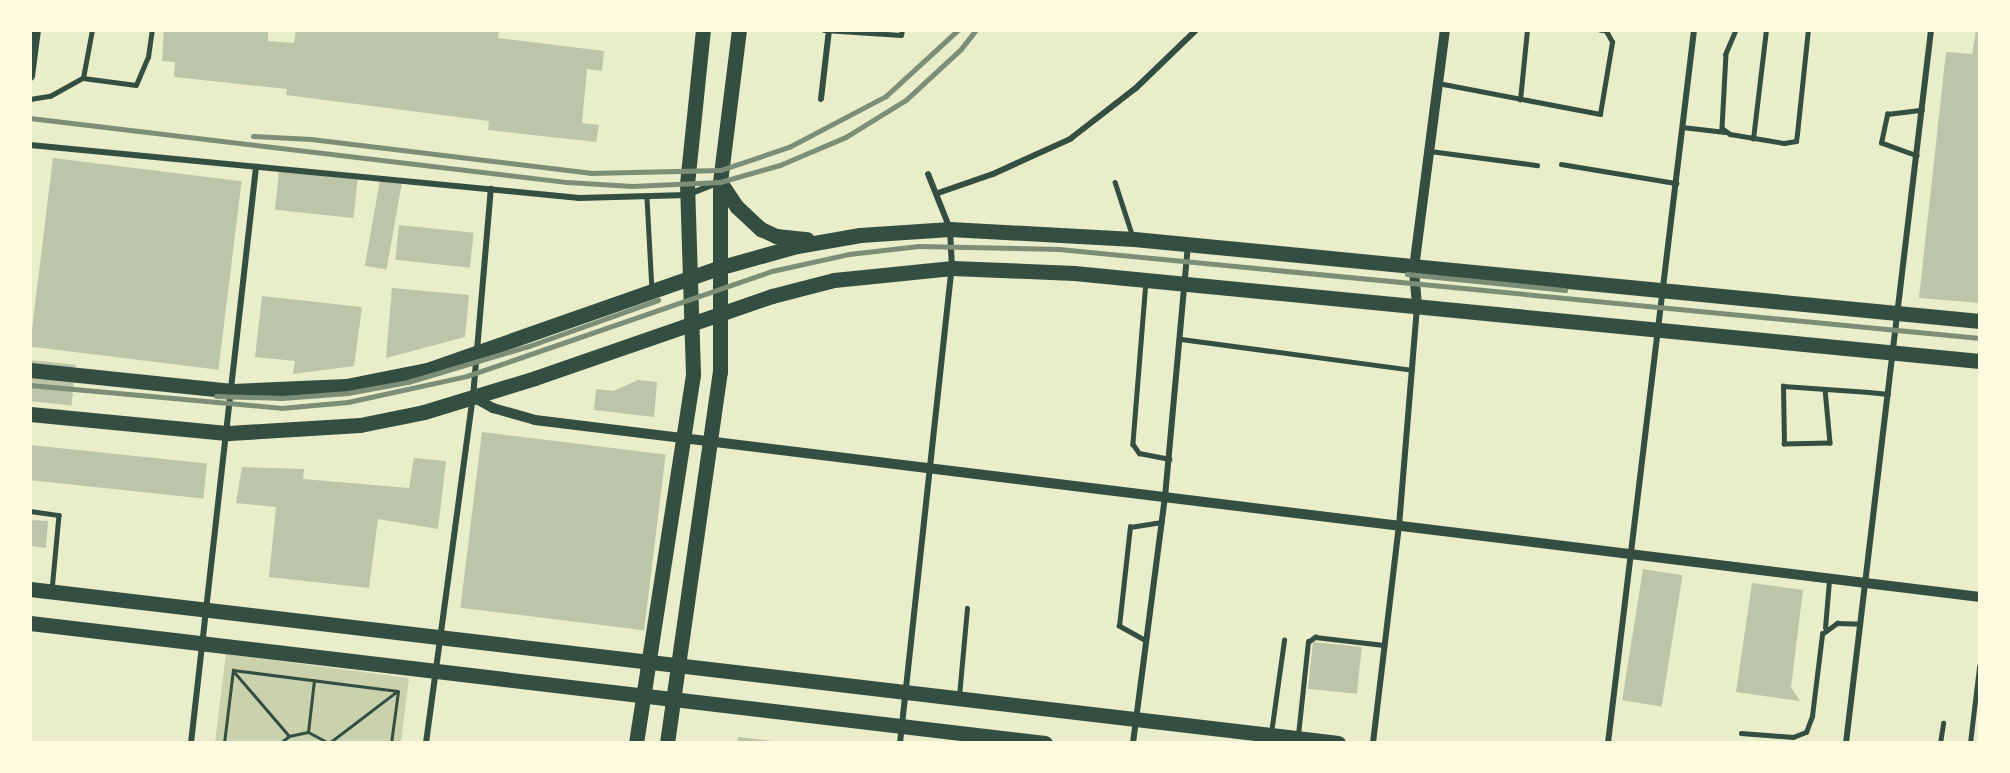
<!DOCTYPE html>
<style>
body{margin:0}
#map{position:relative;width:2010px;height:773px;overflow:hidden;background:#e9edc9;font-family:"Work Sans",sans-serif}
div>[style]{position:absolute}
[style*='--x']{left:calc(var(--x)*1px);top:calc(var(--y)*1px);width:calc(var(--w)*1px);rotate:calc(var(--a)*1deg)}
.green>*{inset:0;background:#cad2ad}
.building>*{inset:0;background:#bcc5a7;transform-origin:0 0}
.path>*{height:3px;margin:-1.5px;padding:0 1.5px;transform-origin:1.5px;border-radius:1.5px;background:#344e41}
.service>*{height:4.5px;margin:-2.25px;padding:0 2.25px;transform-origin:2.25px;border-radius:2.25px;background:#344e41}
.minor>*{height:6px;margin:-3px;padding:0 3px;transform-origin:3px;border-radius:3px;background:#344e41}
.tertiary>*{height:10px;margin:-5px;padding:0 5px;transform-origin:5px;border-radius:5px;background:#344e41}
.primary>*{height:15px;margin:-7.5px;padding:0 7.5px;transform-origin:7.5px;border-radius:7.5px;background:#344e41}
.rail>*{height:4.5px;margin:-2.25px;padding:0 2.25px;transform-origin:2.25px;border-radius:2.25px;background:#7c8e77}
span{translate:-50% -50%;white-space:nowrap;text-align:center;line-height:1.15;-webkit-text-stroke:4.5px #fefae0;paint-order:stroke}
.frame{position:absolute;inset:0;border:32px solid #fefae0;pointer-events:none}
</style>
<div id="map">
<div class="green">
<i style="clip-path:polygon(226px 654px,409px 678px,401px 743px,215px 743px)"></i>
</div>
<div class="building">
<i style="clip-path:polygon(164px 30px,250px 30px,268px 32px,268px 41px,294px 43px,296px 30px,499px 30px,498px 38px,604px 51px,602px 71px,587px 69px,582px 123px,599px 125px,596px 142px,488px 130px,489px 121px,286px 95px,287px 89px,174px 77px,175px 62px,162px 61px)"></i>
<i style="clip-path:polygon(1976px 30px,1980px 30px,1980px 303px,1919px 298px,1946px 52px,1972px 54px)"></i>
<i style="left:53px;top:158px;width:190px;height:190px;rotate:7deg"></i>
<i style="left:279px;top:171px;width:79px;height:39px;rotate:6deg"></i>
<i style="left:380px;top:180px;width:22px;height:87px;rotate:10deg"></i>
<i style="left:399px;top:225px;width:75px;height:35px;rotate:6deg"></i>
<i style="clip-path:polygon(392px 288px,469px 295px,465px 337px,386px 358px)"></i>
<i style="clip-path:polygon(262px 296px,362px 307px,354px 366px,293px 374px,295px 361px,255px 357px)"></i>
<i style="left:30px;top:360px;width:46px;height:41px;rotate:6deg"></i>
<i style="clip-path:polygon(638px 380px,657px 382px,654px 417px,594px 410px,596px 389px,613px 391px)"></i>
<i style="left:482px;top:432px;width:185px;height:177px;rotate:7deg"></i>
<i style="left:30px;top:445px;width:178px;height:35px;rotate:6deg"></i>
<i style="clip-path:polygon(414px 458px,446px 461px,438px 529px,378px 519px,369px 588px,269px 577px,276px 507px,236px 503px,242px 467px,304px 469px,303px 479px,409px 488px)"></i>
<i style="clip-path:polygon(30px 520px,48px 521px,46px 548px,30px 546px)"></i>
<i style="left:1643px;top:569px;width:40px;height:133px;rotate:9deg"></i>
<i style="clip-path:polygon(1752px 583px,1803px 590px,1791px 687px,1800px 701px,1736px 692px)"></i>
<i style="left:1313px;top:642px;width:49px;height:47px;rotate:6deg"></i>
<i style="clip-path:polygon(738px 737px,772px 741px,772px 743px,737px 743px)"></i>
</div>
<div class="path">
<i style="--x:234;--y:672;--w:84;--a:49.3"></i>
<i style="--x:308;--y:732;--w:52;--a:-83.4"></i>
<i style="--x:224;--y:743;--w:74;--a:-83"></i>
<i style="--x:233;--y:670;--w:166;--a:7.3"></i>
<i style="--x:280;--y:743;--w:11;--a:-38"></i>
<i style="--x:289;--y:736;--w:19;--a:-12"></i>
<i style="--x:308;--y:732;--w:24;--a:28"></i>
<i style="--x:329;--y:743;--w:84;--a:-37.3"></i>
<i style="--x:391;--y:743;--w:52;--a:-82.3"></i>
</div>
<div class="service">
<i style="--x:824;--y:30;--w:77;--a:3.7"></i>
<i style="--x:901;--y:35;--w:5;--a:-79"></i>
<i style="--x:1736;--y:30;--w:26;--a:113"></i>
<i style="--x:1726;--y:54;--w:74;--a:93.1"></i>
<i style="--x:1722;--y:128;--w:10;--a:37"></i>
<i style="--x:1730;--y:134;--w:55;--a:9.5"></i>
<i style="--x:1784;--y:143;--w:12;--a:-9"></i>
<i style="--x:1796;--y:141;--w:7;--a:-82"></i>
<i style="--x:1797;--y:134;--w:105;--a:-84"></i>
<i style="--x:83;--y:78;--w:53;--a:7.5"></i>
<i style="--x:136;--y:85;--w:30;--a:-67"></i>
<i style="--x:148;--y:57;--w:27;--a:-82"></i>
<i style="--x:1438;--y:83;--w:165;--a:10.8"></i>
<i style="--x:1600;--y:114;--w:73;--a:-80.5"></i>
<i style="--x:1612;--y:42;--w:13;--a:-119"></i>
<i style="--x:1606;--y:31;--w:6;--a:-171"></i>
<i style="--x:30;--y:99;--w:20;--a:-9"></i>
<i style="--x:50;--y:96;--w:38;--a:-29"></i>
<i style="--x:83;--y:78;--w:49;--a:-79.4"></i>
<i style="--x:1520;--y:100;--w:70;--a:-84.3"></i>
<i style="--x:1682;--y:127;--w:43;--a:6.6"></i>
<i style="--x:1753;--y:139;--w:110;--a:-83.2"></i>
<i style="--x:1430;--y:151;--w:108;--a:7.5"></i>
<i style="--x:1917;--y:156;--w:38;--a:-160"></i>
<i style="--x:1881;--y:143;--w:30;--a:-78"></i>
<i style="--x:1887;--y:114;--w:35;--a:-7"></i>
<i style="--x:1561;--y:164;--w:117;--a:9.4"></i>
<i style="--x:1115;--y:182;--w:58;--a:71.9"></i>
<i style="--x:647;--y:198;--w:91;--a:86.9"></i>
<i style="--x:1146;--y:281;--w:164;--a:94.6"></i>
<i style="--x:1133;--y:444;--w:11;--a:56"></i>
<i style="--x:1139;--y:453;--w:31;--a:11"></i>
<i style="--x:1181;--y:339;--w:233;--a:7.6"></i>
<i style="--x:1825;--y:389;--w:54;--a:84.7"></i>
<i style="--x:1830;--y:443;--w:46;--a:178.8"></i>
<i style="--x:1784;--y:444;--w:58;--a:-91"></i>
<i style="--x:1783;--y:386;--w:86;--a:4"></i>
<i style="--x:1869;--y:392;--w:19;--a:6"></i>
<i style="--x:30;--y:511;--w:29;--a:8"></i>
<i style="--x:59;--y:515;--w:75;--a:95.3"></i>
<i style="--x:1825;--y:628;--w:48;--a:-85.2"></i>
<i style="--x:1146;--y:641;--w:31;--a:-151"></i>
<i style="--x:1119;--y:626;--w:100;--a:-83.7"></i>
<i style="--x:1130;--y:527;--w:32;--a:-9"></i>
<i style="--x:959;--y:696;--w:88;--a:-84.8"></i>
<i style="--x:1271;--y:733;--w:94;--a:-82"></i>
<i style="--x:1741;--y:733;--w:52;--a:4.4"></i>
<i style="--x:1793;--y:737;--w:14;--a:-21"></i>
<i style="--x:1806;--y:732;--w:17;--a:-69"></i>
<i style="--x:1812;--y:716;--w:83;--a:-83"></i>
<i style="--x:1822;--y:634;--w:19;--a:-36"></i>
<i style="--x:1837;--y:623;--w:23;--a:2"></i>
<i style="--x:1298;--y:735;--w:94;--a:-83.9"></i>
<i style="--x:1308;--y:642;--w:9;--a:-36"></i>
<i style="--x:1315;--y:637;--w:69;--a:6.6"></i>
<i style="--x:1940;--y:743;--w:20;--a:-81"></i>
<i style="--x:1970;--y:743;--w:77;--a:-83.2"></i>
</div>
<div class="minor">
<i style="--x:821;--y:99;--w:69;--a:-83.4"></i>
<i style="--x:30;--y:145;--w:552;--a:5.51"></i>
<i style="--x:579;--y:198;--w:108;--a:-1.6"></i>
<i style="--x:687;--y:195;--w:35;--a:-22"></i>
<i style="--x:938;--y:193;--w:58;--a:-19.1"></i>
<i style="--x:993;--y:174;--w:85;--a:-24.4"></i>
<i style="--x:1070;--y:139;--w:83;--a:-37.7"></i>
<i style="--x:1136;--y:88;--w:83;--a:-44"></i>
<i style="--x:191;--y:743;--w:580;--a:-83.56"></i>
<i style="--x:426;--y:743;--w:349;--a:-82.3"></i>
<i style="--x:473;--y:397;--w:209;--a:-85.1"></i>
<i style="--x:900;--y:743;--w:478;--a:-83.8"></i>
<i style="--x:952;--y:268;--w:39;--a:-93"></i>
<i style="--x:950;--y:229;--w:59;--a:-111.8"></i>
<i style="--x:1133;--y:743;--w:248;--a:-82.6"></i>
<i style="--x:1165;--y:497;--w:252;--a:-84.8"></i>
<i style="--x:1373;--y:743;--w:219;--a:-83.2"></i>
<i style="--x:1399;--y:526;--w:221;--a:-85.3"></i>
<i style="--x:1608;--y:743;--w:718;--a:-83.12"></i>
<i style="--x:1846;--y:743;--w:718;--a:-83.2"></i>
</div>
<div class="tertiary">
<i style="--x:30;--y:76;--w:46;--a:-82.6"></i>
<i style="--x:1417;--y:305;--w:37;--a:-95"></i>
<i style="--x:1414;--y:268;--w:240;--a:-82.6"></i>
<i style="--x:473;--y:397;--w:23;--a:29"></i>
<i style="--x:493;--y:408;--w:44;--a:15.9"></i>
<i style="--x:535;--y:420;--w:1456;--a:6.98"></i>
</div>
<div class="primary">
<i style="--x:720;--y:182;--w:30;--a:56"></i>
<i style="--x:737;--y:207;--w:33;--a:43"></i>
<i style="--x:761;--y:229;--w:17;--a:25"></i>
<i style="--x:776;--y:236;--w:31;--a:6"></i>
<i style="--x:30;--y:370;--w:203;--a:5.9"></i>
<i style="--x:232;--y:391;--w:114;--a:-2.5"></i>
<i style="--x:346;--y:386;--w:83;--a:-11.2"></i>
<i style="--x:427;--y:370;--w:308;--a:-19.3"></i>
<i style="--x:718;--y:268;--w:82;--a:-15.6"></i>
<i style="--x:797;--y:246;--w:64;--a:-9.9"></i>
<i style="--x:860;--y:235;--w:90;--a:-3.8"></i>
<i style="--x:950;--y:229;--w:184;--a:3.1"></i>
<i style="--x:1134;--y:239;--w:850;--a:5.54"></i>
<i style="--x:30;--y:414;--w:200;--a:5.5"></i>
<i style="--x:229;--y:433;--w:131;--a:-3.5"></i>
<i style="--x:360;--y:425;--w:65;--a:-11.5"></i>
<i style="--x:424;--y:412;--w:116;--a:-17"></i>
<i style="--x:535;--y:378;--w:251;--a:-19.1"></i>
<i style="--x:772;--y:296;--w:64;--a:-14.5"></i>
<i style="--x:834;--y:280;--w:119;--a:-5.8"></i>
<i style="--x:952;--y:268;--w:122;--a:2.3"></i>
<i style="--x:1074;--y:273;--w:910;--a:5.55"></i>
<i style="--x:30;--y:589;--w:1317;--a:6.71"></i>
<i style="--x:30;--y:623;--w:1022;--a:6.74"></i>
<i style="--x:636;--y:743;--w:373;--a:-81.2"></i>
<i style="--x:693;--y:374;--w:190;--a:-91.8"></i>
<i style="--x:687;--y:184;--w:155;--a:-84.1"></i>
<i style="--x:667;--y:743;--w:375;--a:-81.9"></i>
<i style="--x:720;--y:372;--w:190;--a:-90"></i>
<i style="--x:720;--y:182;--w:153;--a:-82.9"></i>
</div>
<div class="rail">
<i style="--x:30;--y:118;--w:541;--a:6.8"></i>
<i style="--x:567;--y:182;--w:65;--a:3.5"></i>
<i style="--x:632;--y:186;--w:88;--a:-2.6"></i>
<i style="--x:720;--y:182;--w:62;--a:-15.8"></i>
<i style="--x:780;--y:165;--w:72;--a:-23"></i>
<i style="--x:846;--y:137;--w:70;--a:-31.7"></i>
<i style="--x:906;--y:100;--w:75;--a:-42.8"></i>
<i style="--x:961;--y:49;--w:24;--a:-52"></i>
<i style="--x:253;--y:136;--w:58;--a:3"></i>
<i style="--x:311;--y:139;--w:281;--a:6.9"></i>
<i style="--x:590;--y:173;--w:131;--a:-1.3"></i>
<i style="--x:721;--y:170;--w:72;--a:-18.7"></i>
<i style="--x:789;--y:147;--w:110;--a:-27.7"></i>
<i style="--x:886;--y:96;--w:98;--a:-42.5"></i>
<i style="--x:1407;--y:274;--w:159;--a:5.8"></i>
<i style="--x:30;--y:385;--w:252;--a:5.2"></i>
<i style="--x:281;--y:408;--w:67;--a:-5.1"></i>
<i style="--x:348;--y:402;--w:122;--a:-12.3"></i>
<i style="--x:467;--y:376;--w:323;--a:-19"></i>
<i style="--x:772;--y:271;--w:79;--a:-12.4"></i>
<i style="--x:849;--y:254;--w:70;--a:-6.5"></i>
<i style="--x:919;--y:246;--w:140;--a:1.2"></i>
<i style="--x:1059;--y:249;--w:925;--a:5.52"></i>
<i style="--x:216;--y:396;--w:66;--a:1.7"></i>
<i style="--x:282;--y:398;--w:66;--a:-4.3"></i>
<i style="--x:348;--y:393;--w:61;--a:-10.4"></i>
<i style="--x:408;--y:382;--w:126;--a:-16.6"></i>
<i style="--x:529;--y:346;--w:137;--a:-19.6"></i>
</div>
<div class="frame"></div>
</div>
